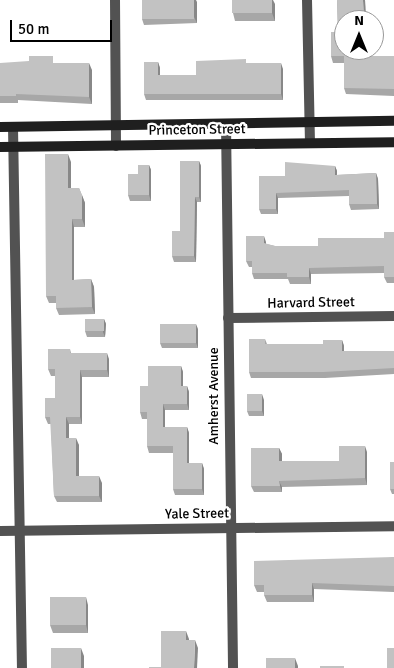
<!DOCTYPE html>
<style>
body{margin:0}
#map{position:relative;width:394px;height:668px;overflow:hidden;background:#fff;font-family:Signika,sans-serif}
div>[style]{position:absolute}
[style*='--x']{left:calc(var(--x)*1px);top:calc(var(--y)*1px);width:calc(var(--w)*1px);rotate:calc(var(--a)*1deg)}
.minor>*{height:10px;margin:-5px;padding:0 5px;transform-origin:5px;border-radius:5px;background:#525252}
.secondary>*{height:10px;margin:-5px;padding:0 5px;transform-origin:5px;border-radius:5px;background:#1f1f1f}
.wall>*{inset:0;background:#a7a7a7}
.shaded-wall>*{inset:0;background:#888}
.building>*{inset:0;background:#c2c2c2;transform-origin:0 0}
span{translate:-50% -50%;white-space:nowrap;text-align:center;line-height:1.15;-webkit-text-stroke:4.5px #fff;paint-order:stroke}
.street-label{font-size:14px;color:#000}
.north{position:absolute;left:334px;top:10px;width:50px;height:50px;box-sizing:border-box;background:#fff;border:1px solid #999;border-radius:50%;rotate:0deg;font-size:14px;font-weight:700;line-height:20px;text-align:center;color:#000}
.north::after{content:'';display:block;margin:auto;width:18px;height:22px;background:#000;clip-path:polygon(50% 0,100% 100%,50% 72%,0 100%)}
.scale{position:absolute;left:10px;top:20px;width:102px;height:22px;box-sizing:border-box;border:2px solid #000;border-top:0;padding-left:6px;font-size:15px;line-height:18px;white-space:nowrap;color:#000;-webkit-text-stroke:4px #fff;paint-order:stroke}
</style>
<div id="map">
<div class="minor">
<i style="--x:115;--y:0;--w:146;--a:89.6"></i>
<i style="--x:307;--y:0;--w:143;--a:88.8"></i>
<i style="--x:226;--y:124;--w:544;--a:89.26"></i>
<i style="--x:13;--y:127;--w:541;--a:89.05"></i>
<i style="--x:228;--y:318;--w:166;--a:-0.7"></i>
<i style="--x:0;--y:531;--w:394;--a:-0.7"></i>
</div>
<div class="secondary">
<i style="--x:0;--y:127;--w:394;--a:-0.9"></i>
<i style="--x:0;--y:147;--w:394;--a:-0.7"></i>
</div>
<div class="wall">
<i style="clip-path:polygon(337px 0,365px 0,366px 20px,344px 20px,344px 50px,370px 50px,370px 56px,394px 56px,394px 96px,346px 94px,344px 88px,344px 63px,333px 63px,331px 56px,338px 32px)"></i>
<i style="clip-path:polygon(197px 2px,197px 23px,144px 25px,142px 19px)"></i>
<i style="clip-path:polygon(275px 4px,275px 21px,235px 21px,233px 13px)"></i>
<i style="clip-path:polygon(158px 62px,160px 68px,160px 75px,196px 75px,248px 63px,283px 69px,283px 100px,146px 100px,144px 94px)"></i>
<i style="clip-path:polygon(0 63px,56px 63px,92px 70px,92px 104px,18px 100px,18px 103px,0 103px)"></i>
<i style="clip-path:polygon(199px 161px,201px 166px,201px 202px,197px 202px,196px 262px,174px 262px,172px 256px,180px 231px)"></i>
<i style="clip-path:polygon(71px 162px,71px 188px,79px 188px,85px 203px,85px 227px,74px 227px,74px 280px,91px 279px,94px 287px,95px 314px,59px 315px,56px 308px,56px 303px,49px 303px,46px 296px)"></i>
<i style="clip-path:polygon(149px 165px,151px 170px,151px 201px,130px 201px,128px 195px,138px 174px)"></i>
<i style="clip-path:polygon(335px 166px,337px 171px,337px 175px,376px 173px,378px 179px,379px 209px,351px 210px,349px 204px,349px 196px,278px 198px,278px 214px,261px 214px,259px 209px,285px 176px)"></i>
<i style="clip-path:polygon(394px 232px,394px 283px,387px 283px,384px 277px,384px 273px,311px 274px,311px 284px,290px 284px,288px 279px,254px 279px,252px 273px,252px 267px,249px 267px,246px 261px,266px 242px,266px 244px,275px 246px,318px 246px,384px 238px)"></i>
<i style="clip-path:polygon(104px 319px,106px 324px,105px 337px,87px 337px,85px 331px)"></i>
<i style="clip-path:polygon(198px 329px,198px 348px,162px 348px,160px 343px)"></i>
<i style="clip-path:polygon(265px 339px,267px 344px,323px 344px,342px 340px,344px 346px,344px 351px,394px 351px,394px 374px,325px 378px,251px 378px,249px 372px)"></i>
<i style="clip-path:polygon(70px 349px,71px 353px,109px 359px,109px 377px,82px 377px,82px 424px,69px 424px,69px 438px,79px 445px,79px 476px,102px 483px,102px 502px,57px 502px,54px 496px,51px 424px,48px 424px,45px 417px,55px 398px,55px 376px,51px 376px,48px 369px)"></i>
<i style="clip-path:polygon(181px 366px,183px 372px,183px 386px,187px 386px,189px 392px,189px 410px,165px 410px,165px 427px,187px 427px,189px 433px,189px 463px,202px 463px,204px 469px,204px 495px,175px 495px,173px 489px,173px 453px,149px 453px,147px 446px,147px 419px,142px 419px,140px 412px,148px 386px)"></i>
<i style="clip-path:polygon(264px 400px,264px 416px,249px 416px,247px 411px)"></i>
<i style="clip-path:polygon(279px 448px,282px 454px,282px 461px,339px 461px,367px 452px,367px 485px,282px 487px,282px 492px,254px 492px,251px 486px)"></i>
<i style="clip-path:polygon(394px 462px,394px 494px,392px 494px,390px 489px)"></i>
<i style="clip-path:polygon(394px 557px,394px 592px,314px 589px,314px 602px,267px 602px,264px 595px,264px 592px,257px 592px,254px 585px)"></i>
<i style="clip-path:polygon(88px 605px,88px 633px,53px 633px,50px 625px)"></i>
</div>
<div class="shaded-wall">
<i style="clip-path:polygon(194px 0,196px 0,197px 2px,197px 23px,194px 17px)"></i>
<i style="clip-path:polygon(272px 0,273px 0,275px 4px,275px 21px,272px 13px)"></i>
<i style="clip-path:polygon(363px 0,365px 0,366px 20px,364px 13px)"></i>
<i style="clip-path:polygon(368px 50px,370px 50px,370px 62px,368px 56px)"></i>
<i style="clip-path:polygon(158px 62px,160px 68px,160px 81px,158px 75px)"></i>
<i style="clip-path:polygon(89px 63px,92px 70px,92px 104px,89px 97px)"></i>
<i style="clip-path:polygon(281px 63px,283px 69px,283px 100px,281px 94px)"></i>
<i style="clip-path:polygon(68px 154px,71px 162px,71px 195px,68px 188px)"></i>
<i style="clip-path:polygon(199px 161px,201px 166px,201px 202px,199px 197px)"></i>
<i style="clip-path:polygon(149px 165px,151px 170px,151px 201px,149px 195px)"></i>
<i style="clip-path:polygon(335px 166px,337px 171px,337px 180px,335px 175px)"></i>
<i style="clip-path:polygon(376px 173px,378px 179px,379px 209px,377px 204px)"></i>
<i style="clip-path:polygon(276px 193px,278px 198px,278px 214px,276px 209px)"></i>
<i style="clip-path:polygon(82px 195px,85px 203px,85px 227px,82px 219px)"></i>
<i style="clip-path:polygon(195px 197px,197px 202px,196px 262px,194px 256px)"></i>
<i style="clip-path:polygon(72px 219px,74px 227px,74px 287px,72px 280px)"></i>
<i style="clip-path:polygon(264px 236px,266px 242px,266px 250px,264px 243px)"></i>
<i style="clip-path:polygon(309px 268px,311px 274px,311px 284px,309px 277px)"></i>
<i style="clip-path:polygon(91px 279px,94px 287px,95px 314px,92px 307px)"></i>
<i style="clip-path:polygon(104px 319px,106px 324px,105px 337px,103px 332px)"></i>
<i style="clip-path:polygon(196px 324px,198px 329px,198px 348px,196px 343px)"></i>
<i style="clip-path:polygon(342px 340px,344px 346px,344px 357px,342px 351px)"></i>
<i style="clip-path:polygon(107px 353px,109px 359px,109px 377px,107px 370px)"></i>
<i style="clip-path:polygon(181px 366px,183px 372px,183px 392px,181px 386px)"></i>
<i style="clip-path:polygon(80px 370px,82px 377px,82px 424px,80px 417px)"></i>
<i style="clip-path:polygon(187px 386px,189px 392px,189px 410px,187px 404px)"></i>
<i style="clip-path:polygon(262px 394px,264px 400px,264px 416px,262px 411px)"></i>
<i style="clip-path:polygon(163px 404px,165px 410px,165px 433px,163px 427px)"></i>
<i style="clip-path:polygon(66px 417px,69px 424px,69px 445px,66px 438px)"></i>
<i style="clip-path:polygon(187px 427px,189px 433px,189px 469px,187px 463px)"></i>
<i style="clip-path:polygon(76px 438px,79px 445px,79px 483px,76px 476px)"></i>
<i style="clip-path:polygon(365px 446px,367px 452px,367px 485px,365px 478px)"></i>
<i style="clip-path:polygon(279px 448px,282px 454px,282px 467px,279px 461px)"></i>
<i style="clip-path:polygon(202px 463px,204px 469px,204px 495px,202px 489px)"></i>
<i style="clip-path:polygon(99px 476px,102px 483px,102px 502px,99px 496px)"></i>
<i style="clip-path:polygon(279px 481px,282px 487px,282px 492px,280px 486px)"></i>
<i style="clip-path:polygon(312px 583px,314px 589px,314px 602px,312px 595px)"></i>
<i style="clip-path:polygon(86px 597px,88px 605px,88px 633px,86px 625px)"></i>
<i style="clip-path:polygon(186px 631px,189px 639px,189px 648px,186px 640px)"></i>
<i style="clip-path:polygon(195px 640px,198px 648px,197px 668px,194px 668px)"></i>
<i style="clip-path:polygon(81px 648px,84px 656px,84px 668px,81px 668px)"></i>
<i style="clip-path:polygon(295px 658px,298px 666px,298px 668px,295px 668px)"></i>
</div>
<div class="building">
<i style="left:142px;top:0;width:52px;height:19px"></i>
<i style="left:232px;top:0;width:40px;height:13px"></i>
<i style="clip-path:polygon(337px 0,363px 0,364px 13px,355px 13px,355px 20px,344px 20px,344px 50px,368px 50px,368px 56px,394px 56px,394px 89px,344px 88px,344px 56px,331px 56px,331px 32px,338px 32px)"></i>
<i style="clip-path:polygon(29px 56px,53px 56px,53px 63px,89px 63px,89px 97px,16px 94px,16px 96px,0 96px,0 63px,29px 61px)"></i>
<i style="clip-path:polygon(246px 59px,246px 63px,281px 63px,281px 94px,144px 94px,144px 62px,158px 62px,158px 75px,196px 75px,196px 61px)"></i>
<i style="clip-path:polygon(45px 154px,68px 154px,68px 188px,79px 188px,82px 195px,82px 219px,72px 219px,72px 280px,91px 279px,92px 307px,56px 308px,56px 296px,46px 296px)"></i>
<i style="clip-path:polygon(180px 161px,199px 161px,199px 197px,195px 197px,194px 256px,172px 256px,172px 231px,180px 231px)"></i>
<i style="clip-path:polygon(285px 162px,335px 166px,335px 175px,376px 173px,377px 204px,349px 204px,349px 190px,276px 193px,276px 209px,259px 209px,259px 176px,285px 176px)"></i>
<i style="clip-path:polygon(138px 165px,149px 165px,149px 195px,128px 195px,128px 174px,138px 174px)"></i>
<i style="clip-path:polygon(384px 232px,394px 232px,394px 277px,384px 277px,384px 266px,309px 268px,309px 277px,287px 277px,287px 273px,252px 273px,252px 261px,246px 261px,246px 236px,264px 236px,264px 243px,275px 246px,318px 246px,318px 238px,384px 238px)"></i>
<i style="left:85px;top:319px;width:19px;height:12px"></i>
<i style="left:160px;top:324px;width:36px;height:19px"></i>
<i style="clip-path:polygon(249px 339px,265px 339px,265px 344px,323px 344px,323px 340px,342px 340px,342px 351px,394px 351px,394px 368px,323px 372px,249px 372px)"></i>
<i style="clip-path:polygon(48px 349px,70px 349px,70px 353px,107px 353px,107px 370px,80px 370px,80px 417px,66px 417px,66px 438px,76px 438px,76px 476px,99px 476px,99px 496px,54px 496px,50px 417px,45px 417px,45px 398px,55px 398px,55px 369px,48px 369px)"></i>
<i style="clip-path:polygon(148px 366px,181px 366px,181px 386px,187px 386px,187px 404px,163px 404px,163px 427px,187px 427px,187px 463px,202px 463px,202px 489px,173px 489px,173px 446px,147px 446px,147px 412px,140px 412px,140px 386px,148px 386px)"></i>
<i style="left:247px;top:394px;width:15px;height:17px"></i>
<i style="clip-path:polygon(339px 446px,365px 446px,365px 478px,279px 481px,280px 486px,251px 486px,251px 448px,279px 448px,279px 461px,339px 461px)"></i>
<i style="left:390px;top:462px;width:4px;height:27px"></i>
<i style="clip-path:polygon(394px 557px,394px 586px,312px 583px,312px 595px,264px 595px,264px 585px,254px 585px,254px 561px)"></i>
<i style="left:50px;top:597px;width:36px;height:28px"></i>
<i style="clip-path:polygon(161px 631px,186px 631px,186px 640px,195px 640px,194px 668px,149px 668px,149px 667px,161px 667px)"></i>
<i style="left:51px;top:648px;width:30px;height:20px"></i>
<i style="left:387px;top:648px;width:7px;height:20px"></i>
<i style="left:266px;top:658px;width:29px;height:10px"></i>
<i style="left:320px;top:666px;width:24px;height:2px"></i>
</div>
<div class="street-label">
<span style="left:197px;top:130px;rotate:-1deg">Princeton Street</span>
<span style="left:311px;top:303px;rotate:-1deg">Harvard Street</span>
<span style="left:214px;top:396px;rotate:-90deg">Amherst Avenue</span>
<span style="left:197px;top:514px;rotate:-1deg">Yale Street</span>
</div>
<div class="north">N</div>
<div class="scale">50 m</div>
</div>
